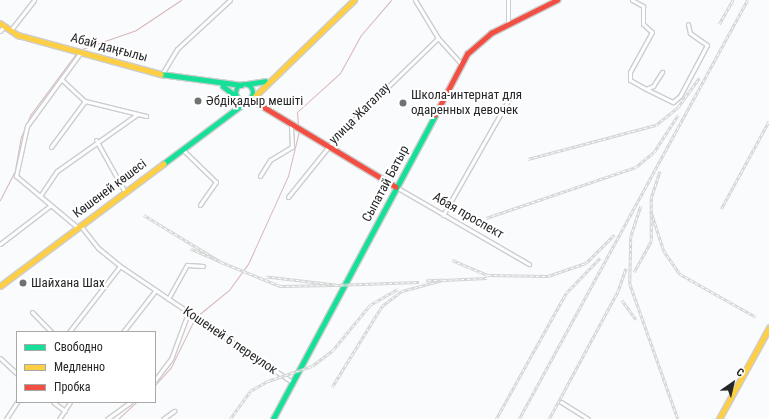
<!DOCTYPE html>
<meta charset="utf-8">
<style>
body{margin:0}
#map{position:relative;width:769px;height:419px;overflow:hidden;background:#fafbfd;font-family:"Roboto Condensed",sans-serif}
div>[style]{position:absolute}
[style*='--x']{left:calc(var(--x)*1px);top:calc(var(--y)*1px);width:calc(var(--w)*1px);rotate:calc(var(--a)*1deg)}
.stream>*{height:1px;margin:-0.5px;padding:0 0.5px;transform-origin:0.5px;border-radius:0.5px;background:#d8b5b8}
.roads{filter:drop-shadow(1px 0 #cccdcf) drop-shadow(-1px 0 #cccdcf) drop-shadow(0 1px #cccdcf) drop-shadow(0 -1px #cccdcf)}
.street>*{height:3px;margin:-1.5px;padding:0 1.5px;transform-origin:1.5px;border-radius:1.5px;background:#fefeff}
.fast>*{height:4.5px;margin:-2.25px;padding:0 2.25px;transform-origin:2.25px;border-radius:2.25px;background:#16e098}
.fast>.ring{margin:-2.25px;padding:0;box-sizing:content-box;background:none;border:4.5px solid #16e098;border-radius:50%}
.slow>*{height:4.5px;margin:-2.25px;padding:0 2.25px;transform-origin:2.25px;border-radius:2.25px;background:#ffcf43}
.jam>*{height:4.5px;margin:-2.25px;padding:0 2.25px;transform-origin:2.25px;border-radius:2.25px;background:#f24e42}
.rail>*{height:2.5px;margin-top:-1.25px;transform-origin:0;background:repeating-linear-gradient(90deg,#fff 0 3px,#d3d4d4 0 6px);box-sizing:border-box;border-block:1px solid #d3d4d4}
.dots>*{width:11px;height:11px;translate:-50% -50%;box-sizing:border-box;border:2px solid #fff;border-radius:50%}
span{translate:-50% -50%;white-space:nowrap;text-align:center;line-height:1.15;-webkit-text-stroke:4px #fff;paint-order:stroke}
.street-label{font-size:13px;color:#252628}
.poi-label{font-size:13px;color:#252628}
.left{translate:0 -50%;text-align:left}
.legend{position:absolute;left:16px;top:331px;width:140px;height:72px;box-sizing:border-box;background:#fff;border:1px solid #a8a8a9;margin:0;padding:5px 7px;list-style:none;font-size:12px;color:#252628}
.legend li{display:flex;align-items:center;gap:8px;height:20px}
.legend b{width:20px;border:1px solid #a8a8a9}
.north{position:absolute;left:713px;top:363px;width:40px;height:40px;-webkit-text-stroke:3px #fff;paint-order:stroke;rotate:34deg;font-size:11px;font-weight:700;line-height:16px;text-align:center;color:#252628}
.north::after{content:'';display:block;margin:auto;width:14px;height:18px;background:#252628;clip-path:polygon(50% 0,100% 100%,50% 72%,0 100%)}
</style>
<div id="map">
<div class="stream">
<i style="--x:79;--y:50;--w:60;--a:-19.3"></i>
<i style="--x:136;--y:30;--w:54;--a:-33.7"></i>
<i style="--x:298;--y:126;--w:14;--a:-94"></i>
<i style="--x:297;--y:112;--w:58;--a:-42.2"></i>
<i style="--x:340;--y:73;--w:43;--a:-61.1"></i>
<i style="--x:361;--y:35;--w:46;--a:-49.4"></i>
<i style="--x:0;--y:200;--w:34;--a:-63"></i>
<i style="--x:15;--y:170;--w:34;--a:-80"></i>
<i style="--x:21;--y:137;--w:25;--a:-67"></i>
<i style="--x:31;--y:114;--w:77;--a:-53.4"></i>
<i style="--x:197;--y:316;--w:41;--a:-39.1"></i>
<i style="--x:229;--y:290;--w:32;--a:-54"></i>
<i style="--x:248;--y:264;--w:97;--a:-65.6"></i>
<i style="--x:288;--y:176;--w:46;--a:-76.3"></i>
<i style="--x:155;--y:385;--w:24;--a:-48"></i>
<i style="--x:171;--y:367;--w:55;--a:-63.9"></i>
<i style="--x:118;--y:419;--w:25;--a:-43"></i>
</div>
<div class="roads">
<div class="street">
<i style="--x:415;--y:0;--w:44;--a:58.8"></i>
<i style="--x:438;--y:38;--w:36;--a:48"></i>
<i style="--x:508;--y:0;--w:24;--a:90"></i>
<i style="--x:632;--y:0;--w:13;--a:29"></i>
<i style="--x:643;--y:6;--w:18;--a:90"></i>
<i style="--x:643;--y:24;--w:12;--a:42"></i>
<i style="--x:652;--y:32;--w:46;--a:118.8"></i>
<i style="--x:630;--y:72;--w:8;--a:90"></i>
<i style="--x:630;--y:80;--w:18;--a:29"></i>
<i style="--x:646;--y:89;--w:8;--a:-23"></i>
<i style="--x:653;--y:86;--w:17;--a:-57"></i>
<i style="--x:0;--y:31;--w:6;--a:-51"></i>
<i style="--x:10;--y:31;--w:39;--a:-52"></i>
<i style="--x:162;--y:74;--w:29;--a:-59"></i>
<i style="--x:177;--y:49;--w:72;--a:-42.8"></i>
<i style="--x:61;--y:79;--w:33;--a:43"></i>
<i style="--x:85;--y:101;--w:63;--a:13.8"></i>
<i style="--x:646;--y:89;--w:30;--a:26"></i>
<i style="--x:673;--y:102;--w:9;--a:-41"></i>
<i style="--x:680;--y:96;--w:58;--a:-62.1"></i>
<i style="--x:707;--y:45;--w:21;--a:-145"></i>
<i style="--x:690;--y:33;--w:9;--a:-103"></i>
<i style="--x:96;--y:140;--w:60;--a:60.9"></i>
<i style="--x:51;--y:147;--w:57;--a:-53.5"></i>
<i style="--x:182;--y:149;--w:47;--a:44.1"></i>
<i style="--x:216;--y:182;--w:28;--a:125"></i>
<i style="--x:260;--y:176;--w:19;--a:-58"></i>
<i style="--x:270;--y:160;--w:26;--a:-31"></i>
<i style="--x:292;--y:147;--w:21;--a:-93"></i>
<i style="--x:396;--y:187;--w:154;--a:30.1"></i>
<i style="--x:40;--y:196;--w:30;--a:-56"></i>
<i style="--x:57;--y:171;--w:97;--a:-35.3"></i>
<i style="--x:288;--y:197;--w:80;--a:-51.1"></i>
<i style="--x:338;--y:135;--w:139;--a:-44.1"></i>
<i style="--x:443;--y:215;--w:136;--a:-60.4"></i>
<i style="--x:80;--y:225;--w:29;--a:52"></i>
<i style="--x:98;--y:248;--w:28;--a:39"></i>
<i style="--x:120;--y:266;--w:207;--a:34"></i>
<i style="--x:77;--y:227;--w:80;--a:-140.1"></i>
<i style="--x:16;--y:176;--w:51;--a:-77.6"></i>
<i style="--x:27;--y:126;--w:92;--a:-53.9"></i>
<i style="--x:0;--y:244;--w:64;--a:-37.4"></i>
<i style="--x:168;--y:299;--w:39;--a:-61"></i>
<i style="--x:187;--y:265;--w:16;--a:4"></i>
<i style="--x:32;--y:312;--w:28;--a:46"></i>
<i style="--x:69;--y:332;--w:83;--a:-52.3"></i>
<i style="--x:123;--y:332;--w:52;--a:-52"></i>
<i style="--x:0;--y:358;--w:23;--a:43"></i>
<i style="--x:155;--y:380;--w:26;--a:-53"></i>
<i style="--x:171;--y:359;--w:49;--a:-69.7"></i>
<i style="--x:53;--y:402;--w:15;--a:37"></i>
<i style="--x:561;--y:402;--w:32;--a:32"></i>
<i style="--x:6;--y:419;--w:20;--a:-57"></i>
<i style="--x:59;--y:419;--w:20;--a:-57"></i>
<i style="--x:107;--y:419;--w:29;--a:-36"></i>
<i style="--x:163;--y:419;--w:14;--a:-36"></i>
</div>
<div class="fast">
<i style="--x:161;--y:74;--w:81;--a:7.8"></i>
<i class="ring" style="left:236px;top:84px;width:13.5px;height:13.5px"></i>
<i style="--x:247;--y:84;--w:18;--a:-9"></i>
<i style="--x:223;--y:86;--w:16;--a:38"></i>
<i style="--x:163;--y:164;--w:104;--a:-36.8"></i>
<i style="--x:273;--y:419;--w:344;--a:-61.9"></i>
</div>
<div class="slow">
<i style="--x:0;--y:23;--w:22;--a:34"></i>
<i style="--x:18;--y:35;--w:148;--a:15.3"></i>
<i style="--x:252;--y:99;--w:142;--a:-44.1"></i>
<i style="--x:0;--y:286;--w:204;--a:-36.8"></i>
<i style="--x:719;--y:419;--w:104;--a:-61.2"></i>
</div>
<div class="jam">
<i style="--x:248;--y:102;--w:9;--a:6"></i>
<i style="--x:257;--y:103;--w:162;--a:31.1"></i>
<i style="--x:435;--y:115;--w:69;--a:-62.3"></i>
<i style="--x:467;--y:54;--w:32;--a:-41"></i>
<i style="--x:491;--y:33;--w:74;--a:-26.6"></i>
</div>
</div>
<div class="rail">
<i style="--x:719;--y:24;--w:28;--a:-60"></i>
<i style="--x:528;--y:159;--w:132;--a:-14.9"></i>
<i style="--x:656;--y:125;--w:28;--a:-39"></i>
<i style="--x:678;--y:107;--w:36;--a:-54"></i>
<i style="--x:641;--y:206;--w:32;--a:108"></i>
<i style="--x:631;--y:236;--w:48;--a:91.2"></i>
<i style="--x:630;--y:284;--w:143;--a:70.4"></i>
<i style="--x:721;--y:209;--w:100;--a:-61.4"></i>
<i style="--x:651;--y:211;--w:42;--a:72"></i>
<i style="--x:664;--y:251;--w:28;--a:55"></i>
<i style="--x:680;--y:274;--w:87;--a:29.5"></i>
<i style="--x:144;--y:215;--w:90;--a:31.4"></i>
<i style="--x:221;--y:262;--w:33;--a:-157"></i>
<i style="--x:486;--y:218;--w:158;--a:-18.8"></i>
<i style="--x:636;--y:167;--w:23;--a:-40"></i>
<i style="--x:654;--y:152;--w:44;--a:-57"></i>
<i style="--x:452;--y:260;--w:39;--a:23"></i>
<i style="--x:488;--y:275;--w:60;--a:1"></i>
<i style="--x:548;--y:276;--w:40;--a:-18.9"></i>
<i style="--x:586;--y:263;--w:40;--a:-45"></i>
<i style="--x:221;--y:262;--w:64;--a:22.1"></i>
<i style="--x:280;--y:286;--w:55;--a:-1"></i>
<i style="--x:335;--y:285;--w:69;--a:-173.4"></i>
<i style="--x:634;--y:272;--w:35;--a:-61"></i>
<i style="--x:651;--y:241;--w:43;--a:-90"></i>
<i style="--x:651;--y:198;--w:28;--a:-72"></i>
<i style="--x:443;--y:280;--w:44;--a:-2.6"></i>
<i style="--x:335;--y:285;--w:84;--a:-2"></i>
<i style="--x:622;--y:300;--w:24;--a:54"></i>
<i style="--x:332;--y:387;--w:95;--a:-58.3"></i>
<i style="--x:382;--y:306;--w:25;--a:-37"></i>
<i style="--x:402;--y:291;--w:42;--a:-15"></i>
<i style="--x:443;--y:280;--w:17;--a:177"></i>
<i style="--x:230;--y:419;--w:34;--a:-54"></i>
<i style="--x:250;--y:391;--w:21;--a:-29"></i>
<i style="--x:268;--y:381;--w:46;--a:-18.8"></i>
<i style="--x:312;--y:366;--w:26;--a:-37"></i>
<i style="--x:333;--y:350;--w:58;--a:-50.6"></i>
<i style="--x:370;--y:305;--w:32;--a:-30"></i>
<i style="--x:496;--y:419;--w:144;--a:-60.9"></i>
<i style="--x:566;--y:293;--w:49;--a:-45.8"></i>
<i style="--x:519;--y:419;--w:477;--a:-61.4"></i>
<i style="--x:549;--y:419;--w:145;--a:-61.7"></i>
<i style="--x:618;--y:291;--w:24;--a:-71"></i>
</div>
<div class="dots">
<i style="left:198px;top:101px;background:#707173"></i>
<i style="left:403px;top:103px;background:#707173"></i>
<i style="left:23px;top:283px;background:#707173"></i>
</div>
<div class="street-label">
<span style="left:109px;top:48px;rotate:15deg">Абай даңғылы</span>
<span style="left:360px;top:114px;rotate:-45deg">улица Жагалау</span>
<span style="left:386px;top:184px;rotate:-62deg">Сыпатай Батыр</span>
<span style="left:110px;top:189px;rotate:-37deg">Көшеней көшесі</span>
<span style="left:468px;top:216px;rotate:30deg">Абая проспект</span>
<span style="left:230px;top:341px;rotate:34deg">Кошеней 6 переулок</span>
</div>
<div class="poi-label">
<span class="left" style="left:411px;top:103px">Школа-интернат для<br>одаренных девочек</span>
<span class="left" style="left:206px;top:101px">Әбдіқадыр мешіті</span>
<span class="left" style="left:31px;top:283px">Шайхана Шах</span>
</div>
<ul class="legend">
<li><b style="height:5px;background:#16e098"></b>Свободно</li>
<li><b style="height:5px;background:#ffcf43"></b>Медленно</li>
<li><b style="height:5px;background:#f24e42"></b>Пробка</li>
</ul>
<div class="north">С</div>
</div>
